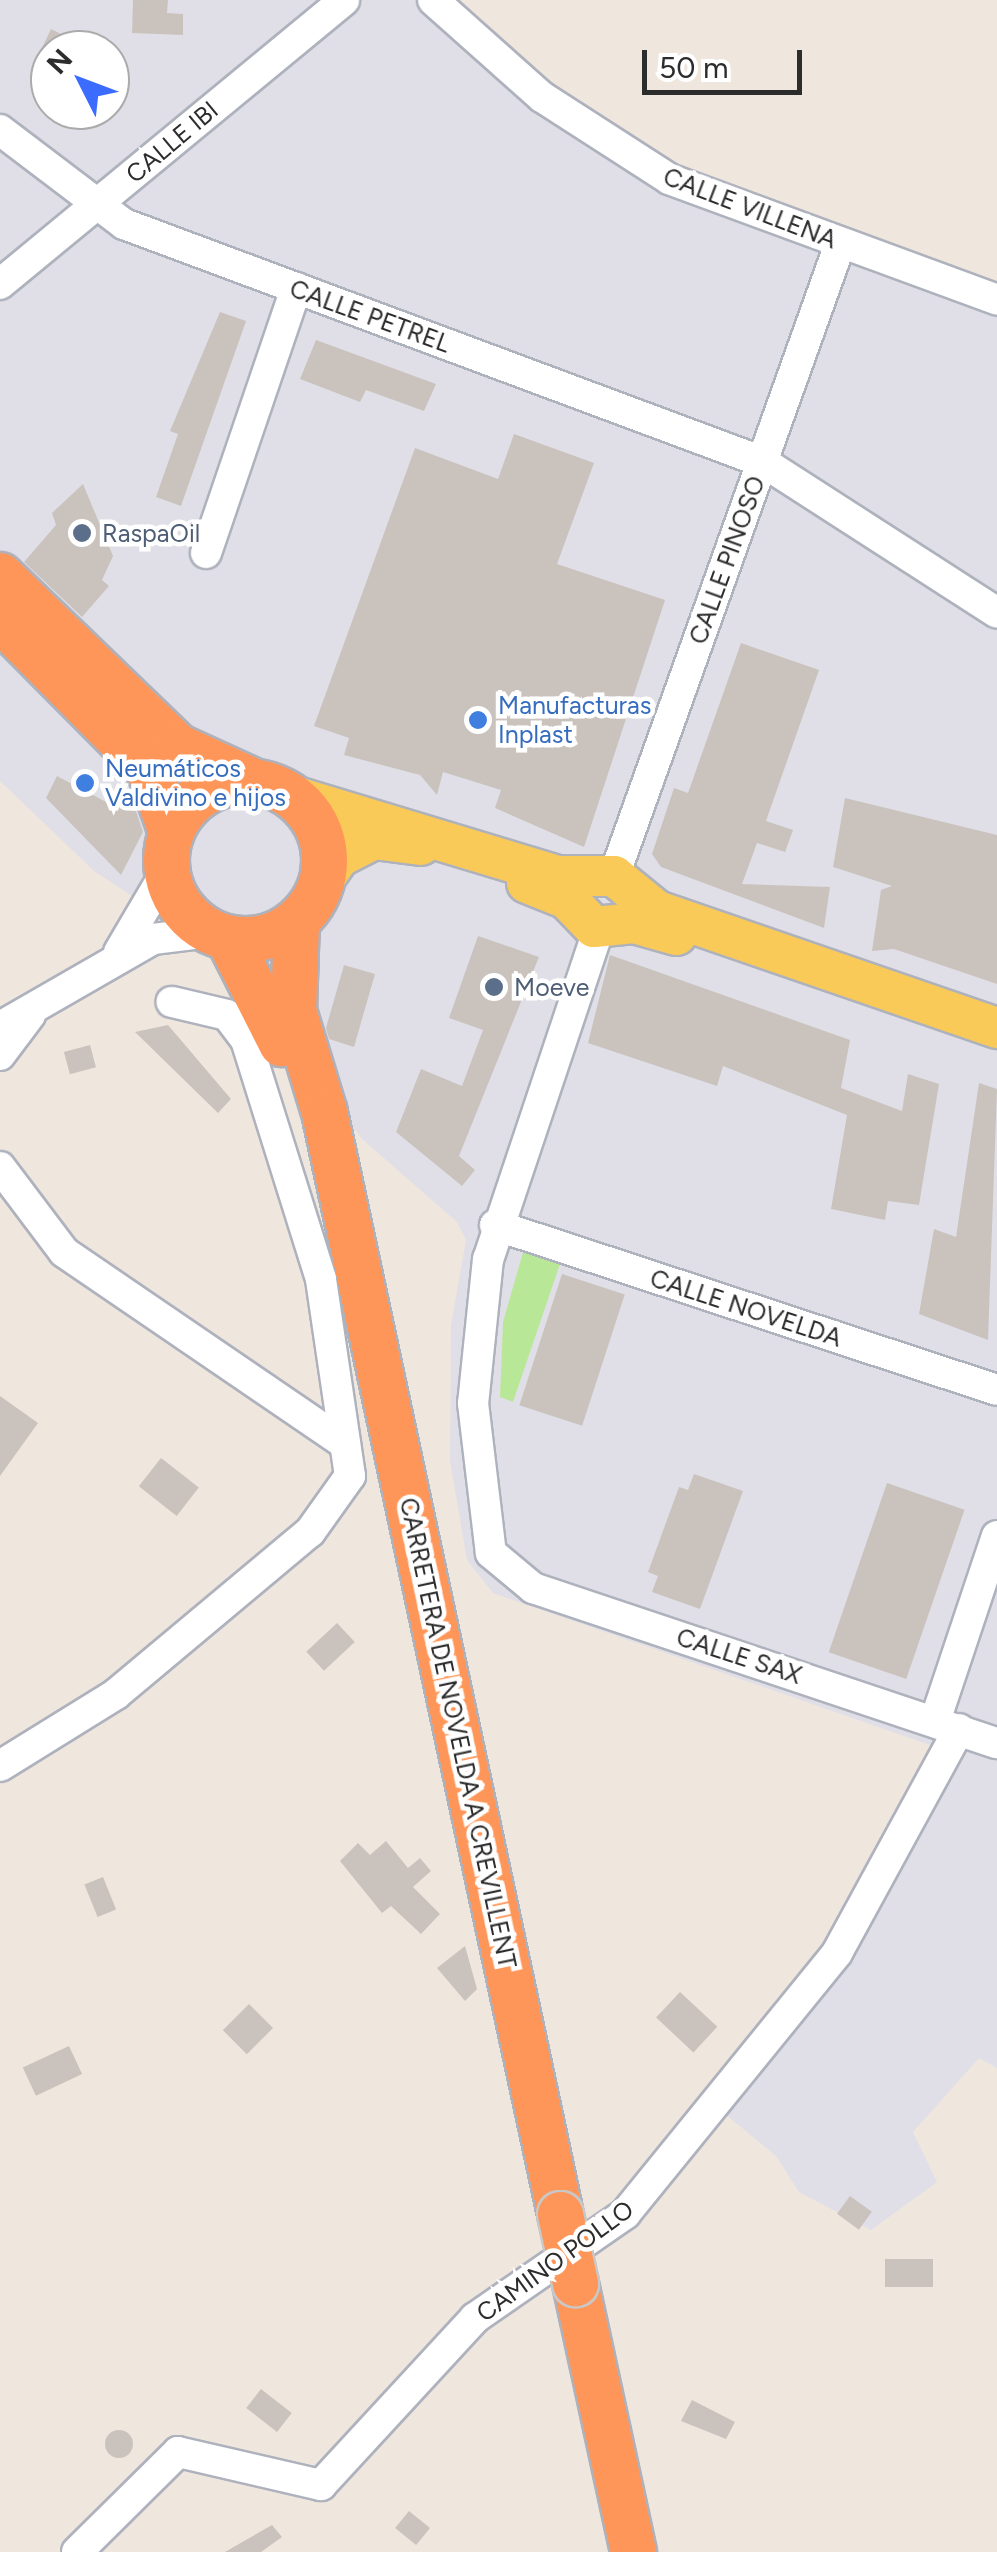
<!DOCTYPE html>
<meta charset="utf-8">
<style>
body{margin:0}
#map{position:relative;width:997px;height:2552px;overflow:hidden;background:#efe6de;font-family:Figtree,sans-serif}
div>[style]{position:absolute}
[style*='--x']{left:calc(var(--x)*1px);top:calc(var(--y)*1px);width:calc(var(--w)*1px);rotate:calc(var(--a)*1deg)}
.industrial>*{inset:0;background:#e0dfe7}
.green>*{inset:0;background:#b8e897}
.building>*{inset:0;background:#cac3bd;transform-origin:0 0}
.round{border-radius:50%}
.roads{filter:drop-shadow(2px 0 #aeb2bd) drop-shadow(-2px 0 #aeb2bd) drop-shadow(0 2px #aeb2bd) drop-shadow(0 -2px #aeb2bd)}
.minor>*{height:30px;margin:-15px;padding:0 15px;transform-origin:15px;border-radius:15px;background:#fff}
.major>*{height:40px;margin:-20px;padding:0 20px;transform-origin:20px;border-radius:20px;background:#faca58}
.highway>*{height:45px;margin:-22.5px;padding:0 22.5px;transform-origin:22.5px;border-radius:22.5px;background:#ff9659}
.highway>.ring{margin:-22.5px;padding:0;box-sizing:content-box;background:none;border:45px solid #ff9659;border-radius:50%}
.bridges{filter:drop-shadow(2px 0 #c8c8c8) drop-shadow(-2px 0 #c8c8c8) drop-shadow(0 2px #c8c8c8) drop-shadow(0 -2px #c8c8c8)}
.highway-bridge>*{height:45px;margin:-22.5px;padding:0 22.5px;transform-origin:22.5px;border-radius:22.5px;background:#ff9659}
.dots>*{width:28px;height:28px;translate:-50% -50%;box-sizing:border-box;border:5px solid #fff;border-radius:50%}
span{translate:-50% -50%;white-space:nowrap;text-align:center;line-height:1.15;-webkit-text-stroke:9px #fff;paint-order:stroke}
.street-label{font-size:25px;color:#2c2c2c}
.service-label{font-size:25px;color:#4e5e75}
.left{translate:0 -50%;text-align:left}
.shop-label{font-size:25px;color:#366cbe}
.north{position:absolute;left:30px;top:30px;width:100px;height:100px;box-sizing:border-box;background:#fff;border:2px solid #ababab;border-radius:50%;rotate:312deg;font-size:28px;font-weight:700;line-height:40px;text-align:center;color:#2c2c2c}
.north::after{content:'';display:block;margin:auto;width:35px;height:45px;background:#3b6cff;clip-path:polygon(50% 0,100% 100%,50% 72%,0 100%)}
.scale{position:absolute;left:642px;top:50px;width:160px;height:45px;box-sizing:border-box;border:5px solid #2c2c2c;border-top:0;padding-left:12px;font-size:30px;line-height:35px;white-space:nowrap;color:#2c2c2c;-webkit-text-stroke:8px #fff;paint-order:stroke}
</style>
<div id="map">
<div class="industrial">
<i style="clip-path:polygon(evenodd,0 0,433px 0,584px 128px,997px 300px,997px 2068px,979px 2058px,913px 2132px,937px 2182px,871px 2230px,799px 2192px,776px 2156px,719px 2109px,837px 1953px,947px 1751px,493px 1593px,467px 1560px,450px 1461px,451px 1325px,466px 1240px,457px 1222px,362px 1139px,228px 959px,94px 871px,0 781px,0 0,50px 50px,110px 50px,110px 110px,50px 110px,50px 50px)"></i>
</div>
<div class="green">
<i style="clip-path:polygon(524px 1249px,561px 1261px,513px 1402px,500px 1397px,503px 1322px)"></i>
</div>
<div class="building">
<i style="clip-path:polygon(133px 0,168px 0,167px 13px,183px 14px,183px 35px,132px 33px)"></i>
<i style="clip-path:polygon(51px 29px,93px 50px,41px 50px)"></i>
<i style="clip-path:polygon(220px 312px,246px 321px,181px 506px,156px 497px,178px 434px,170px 431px)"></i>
<i style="clip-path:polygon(316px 340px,436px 384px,424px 411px,366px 390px,360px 402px,300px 379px)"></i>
<i style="clip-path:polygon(514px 434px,594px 463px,557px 564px,665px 600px,584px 847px,495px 808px,501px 790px,443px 772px,437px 795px,420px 775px,344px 755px,349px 738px,314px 726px,415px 448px,498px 479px)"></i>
<i style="clip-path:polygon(83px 484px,113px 556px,102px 580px,109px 586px,82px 617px,24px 562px,56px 525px,52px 513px)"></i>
<i style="clip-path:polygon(741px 643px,819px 670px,766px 821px,793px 830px,785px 852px,757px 843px,742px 884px,830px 887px,824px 928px,661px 867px,652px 854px,674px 788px,688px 793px)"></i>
<i style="clip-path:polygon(57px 776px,108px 803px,113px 794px,134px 805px,143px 832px,121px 875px,46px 798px)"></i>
<i style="clip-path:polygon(845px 798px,997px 835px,997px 984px,894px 949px,872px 951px,881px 890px,892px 886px,833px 867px)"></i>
<i style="clip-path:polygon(478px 936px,539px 957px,459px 1156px,475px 1170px,462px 1186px,396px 1132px,421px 1069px,462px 1086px,483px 1030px,449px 1018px)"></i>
<i style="clip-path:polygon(610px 955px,850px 1040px,841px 1088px,902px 1111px,908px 1074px,939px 1084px,919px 1205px,888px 1201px,885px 1220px,831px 1209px,847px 1115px,723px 1066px,717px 1086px,588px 1043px)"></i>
<i style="clip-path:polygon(344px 965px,375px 974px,354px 1047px,329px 1039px,326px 1028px)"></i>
<i style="clip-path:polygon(168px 1025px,231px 1099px,218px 1113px,135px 1032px)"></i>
<i style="left:90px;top:1045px;width:23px;height:27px;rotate:75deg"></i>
<i style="clip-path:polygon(979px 1083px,997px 1089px,988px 1340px,919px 1314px,934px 1229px,956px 1237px)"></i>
<i style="left:562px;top:1274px;width:66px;height:138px;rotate:18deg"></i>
<i style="clip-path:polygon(0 1396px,38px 1423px,0 1476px)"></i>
<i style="left:161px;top:1458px;width:48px;height:36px;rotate:38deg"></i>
<i style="clip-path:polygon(694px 1474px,743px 1491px,700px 1609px,652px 1592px,658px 1576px,648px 1572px,679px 1487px,688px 1490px)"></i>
<i style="left:887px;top:1483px;width:82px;height:179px;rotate:19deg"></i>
<i style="left:337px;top:1623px;width:26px;height:42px;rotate:47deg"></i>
<i style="clip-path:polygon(386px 1841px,408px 1868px,420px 1858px,431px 1871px,413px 1887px,440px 1914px,421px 1934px,391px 1906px,382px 1913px,340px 1861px,358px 1843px,370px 1855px)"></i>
<i style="left:103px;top:1877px;width:35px;height:20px;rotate:68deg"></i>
<i style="clip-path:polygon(465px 1946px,477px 1989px,465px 2001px,437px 1968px)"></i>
<i style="left:680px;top:1992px;width:51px;height:35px;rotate:43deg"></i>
<i style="left:249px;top:2004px;width:34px;height:37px;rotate:45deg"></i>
<i style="left:69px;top:2046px;width:31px;height:51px;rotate:65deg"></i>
<i style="left:850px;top:2196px;width:27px;height:22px;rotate:36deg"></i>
<i style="left:885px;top:2259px;width:48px;height:28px"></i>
<i style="left:261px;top:2389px;width:39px;height:24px;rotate:38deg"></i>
<i style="clip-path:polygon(692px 2400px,735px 2422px,726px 2439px,681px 2421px)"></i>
<i class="round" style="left:105px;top:2430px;width:28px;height:28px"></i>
<i style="left:409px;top:2511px;width:27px;height:22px;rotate:39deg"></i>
<i style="clip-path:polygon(272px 2525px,282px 2537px,261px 2552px,225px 2552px)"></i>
</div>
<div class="roads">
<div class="minor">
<i style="--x:433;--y:0;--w:146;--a:41.7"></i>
<i style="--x:542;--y:97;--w:151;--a:32.8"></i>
<i style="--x:669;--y:179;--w:350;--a:20.2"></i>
<i style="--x:0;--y:130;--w:156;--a:37.2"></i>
<i style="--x:124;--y:224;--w:682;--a:20.43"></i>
<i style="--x:763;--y:462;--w:278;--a:32.8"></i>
<i style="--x:0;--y:284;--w:446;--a:-39.5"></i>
<i style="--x:206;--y:553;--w:280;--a:-71.2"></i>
<i style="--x:614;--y:876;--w:671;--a:-70.32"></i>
<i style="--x:599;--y:928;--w:349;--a:108.5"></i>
<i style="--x:488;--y:1259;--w:145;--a:95.9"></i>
<i style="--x:473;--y:1403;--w:151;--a:83.2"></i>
<i style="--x:491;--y:1553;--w:55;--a:39.8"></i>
<i style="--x:533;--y:1588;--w:489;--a:18.5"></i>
<i style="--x:119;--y:952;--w:91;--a:-59.5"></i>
<i style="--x:0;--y:1027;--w:177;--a:-29.9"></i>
<i style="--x:153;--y:939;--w:57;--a:-7"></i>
<i style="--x:0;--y:1055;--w:50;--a:-53.1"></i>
<i style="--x:0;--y:1167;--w:106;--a:53"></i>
<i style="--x:64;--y:1252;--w:340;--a:34.3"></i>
<i style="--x:495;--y:1225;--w:528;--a:18.19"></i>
<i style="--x:935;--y:1721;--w:195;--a:-71.5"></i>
<i style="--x:0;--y:1766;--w:137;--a:-31.8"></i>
<i style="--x:116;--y:1694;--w:253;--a:-39.9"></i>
<i style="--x:310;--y:1532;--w:69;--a:-54.5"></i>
<i style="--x:350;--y:1476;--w:199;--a:-98.4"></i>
<i style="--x:321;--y:1279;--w:250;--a:-107.4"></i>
<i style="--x:246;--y:1040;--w:31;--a:-127"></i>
<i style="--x:227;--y:1015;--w:57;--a:-166.7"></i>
<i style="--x:77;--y:2552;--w:142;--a:-44.7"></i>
<i style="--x:178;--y:2452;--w:147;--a:13"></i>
<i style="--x:321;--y:2485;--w:227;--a:-47.3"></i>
<i style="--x:475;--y:2318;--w:183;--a:-34.7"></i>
<i style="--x:625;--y:2214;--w:336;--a:-50.9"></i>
<i style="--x:837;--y:1953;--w:255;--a:-61.4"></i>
</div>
<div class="major">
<i style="--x:293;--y:796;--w:277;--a:16.8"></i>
<i style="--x:558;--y:876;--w:56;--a:0"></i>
<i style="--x:614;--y:876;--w:55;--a:39.1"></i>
<i style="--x:657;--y:911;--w:360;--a:19"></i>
<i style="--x:323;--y:880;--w:28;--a:-55"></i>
<i style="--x:339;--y:857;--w:39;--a:-27"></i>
<i style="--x:374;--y:839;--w:47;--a:7.3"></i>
<i style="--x:527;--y:883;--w:43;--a:21.8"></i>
<i style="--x:567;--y:899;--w:39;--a:46"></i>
<i style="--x:594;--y:927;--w:40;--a:-5.7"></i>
<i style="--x:634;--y:923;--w:44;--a:15.9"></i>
</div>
<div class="highway">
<i style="--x:0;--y:575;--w:246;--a:44"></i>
<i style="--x:177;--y:746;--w:79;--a:24.6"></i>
<i style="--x:0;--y:619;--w:211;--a:45.2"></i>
<i style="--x:149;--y:769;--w:67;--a:70.8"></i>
<i class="ring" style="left:166px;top:781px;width:113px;height:113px"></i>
<i style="--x:296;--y:921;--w:89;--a:91.9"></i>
<i style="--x:293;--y:1010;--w:107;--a:73.1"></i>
<i style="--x:324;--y:1112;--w:1127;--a:77.91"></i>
<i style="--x:228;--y:938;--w:118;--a:63.2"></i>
<i style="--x:575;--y:2283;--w:275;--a:77.8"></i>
</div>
</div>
<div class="bridges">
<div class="highway-bridge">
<i style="--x:560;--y:2214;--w:71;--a:77.7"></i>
</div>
</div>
<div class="dots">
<i style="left:82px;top:533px;background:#5c6f8a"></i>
<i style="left:478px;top:720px;background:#3f7fe0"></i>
<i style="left:85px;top:783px;background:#3f7fe0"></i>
<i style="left:494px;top:987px;background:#5c6f8a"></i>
</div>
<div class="street-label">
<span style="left:172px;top:142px;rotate:-40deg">CALLE IBI</span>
<span style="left:750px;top:208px;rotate:21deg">CALLE VILLENA</span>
<span style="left:370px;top:316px;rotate:20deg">CALLE PETREL</span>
<span style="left:727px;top:560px;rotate:-70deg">CALLE PINOSO</span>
<span style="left:746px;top:1308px;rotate:18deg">CALLE NOVELDA</span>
<span style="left:739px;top:1656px;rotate:18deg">CALLE SAX</span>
<span style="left:458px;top:1733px;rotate:78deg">CARRETERA DE NOVELDA A CREVILLENT</span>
<span style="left:555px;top:2261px;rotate:-36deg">CAMINO POLLO</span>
</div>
<div class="service-label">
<span class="left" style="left:102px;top:533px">RaspaOil</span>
<span class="left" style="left:514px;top:987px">Moeve</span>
</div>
<div class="shop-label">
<span class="left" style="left:498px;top:720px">Manufacturas<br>Inplast</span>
<span class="left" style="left:105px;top:783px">Neumáticos<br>Valdivino e hijos</span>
</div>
<div class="north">N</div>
<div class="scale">50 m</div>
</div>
